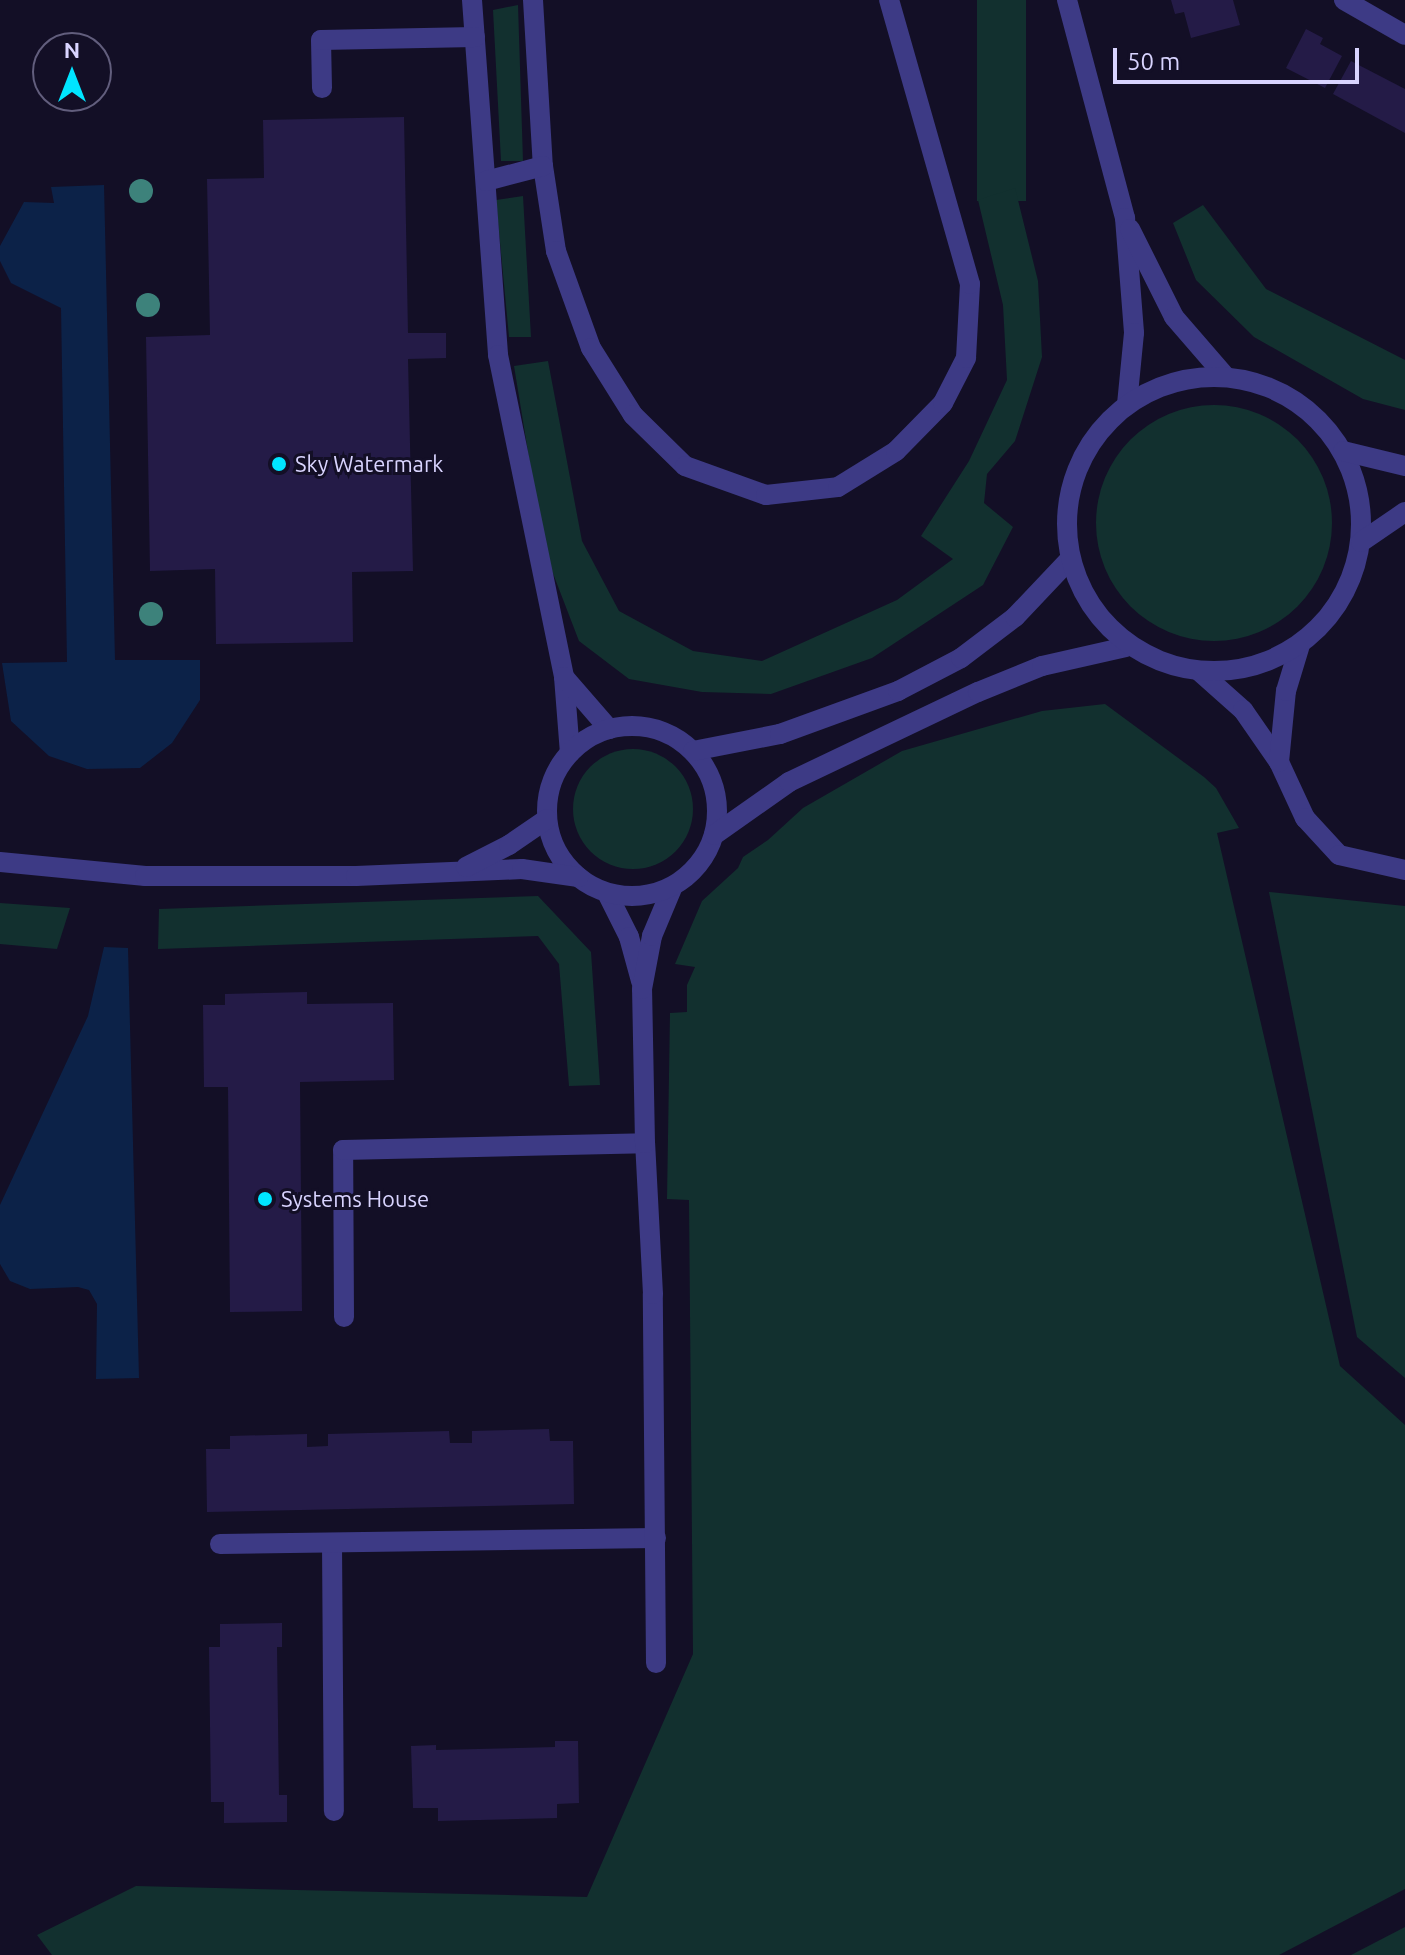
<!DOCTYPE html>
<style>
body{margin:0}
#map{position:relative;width:1405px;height:1955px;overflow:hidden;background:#130f26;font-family:Ubuntu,sans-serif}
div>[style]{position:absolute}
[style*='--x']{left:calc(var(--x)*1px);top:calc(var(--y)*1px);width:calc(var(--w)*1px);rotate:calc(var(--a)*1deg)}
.green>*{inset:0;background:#12302f;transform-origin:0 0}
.round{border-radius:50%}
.water>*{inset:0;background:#0c2248}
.building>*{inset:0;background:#241b47}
.service>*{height:20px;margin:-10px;padding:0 10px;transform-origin:10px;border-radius:10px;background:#3d3a85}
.minor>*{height:20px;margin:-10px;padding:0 10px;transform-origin:10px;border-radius:10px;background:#3d3a85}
.minor>.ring{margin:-10px;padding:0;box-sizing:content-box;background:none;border:20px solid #3d3a85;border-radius:50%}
.tertiary>*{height:20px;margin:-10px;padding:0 10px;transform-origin:10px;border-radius:10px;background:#3d3a85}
.tertiary>.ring{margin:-10px;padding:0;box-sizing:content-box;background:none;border:20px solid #3d3a85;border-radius:50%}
.trees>*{width:24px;height:24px;margin:-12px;border-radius:50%;background:#3d827b}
.dots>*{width:22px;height:22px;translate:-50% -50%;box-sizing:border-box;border:4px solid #130f26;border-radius:50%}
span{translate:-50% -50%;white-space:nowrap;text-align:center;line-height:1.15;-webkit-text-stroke:6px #130f26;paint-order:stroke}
.poi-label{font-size:22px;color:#d9d4ff}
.left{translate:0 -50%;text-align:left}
.north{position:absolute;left:32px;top:32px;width:80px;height:80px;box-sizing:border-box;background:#130f26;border:2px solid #625e7d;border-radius:50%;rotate:0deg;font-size:22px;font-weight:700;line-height:32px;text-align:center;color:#d9d4ff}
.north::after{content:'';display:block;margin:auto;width:28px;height:36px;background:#00e5ff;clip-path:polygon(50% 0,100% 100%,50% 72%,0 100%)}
.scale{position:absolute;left:1113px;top:48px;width:246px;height:36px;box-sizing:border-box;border:4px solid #d9d4ff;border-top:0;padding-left:10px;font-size:24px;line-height:28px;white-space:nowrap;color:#d9d4ff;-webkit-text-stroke:6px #130f26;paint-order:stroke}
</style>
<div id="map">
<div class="green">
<i style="left:977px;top:0;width:49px;height:201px"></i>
<i style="clip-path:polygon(518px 5px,523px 161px,501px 161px,493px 10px)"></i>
<i style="clip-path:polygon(1015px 188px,1038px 281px,1042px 357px,1015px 441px,987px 474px,984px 503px,1013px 527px,983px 585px,872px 658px,771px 694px,702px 692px,629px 679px,579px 641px,544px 550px,514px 366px,548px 361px,582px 541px,619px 611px,693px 651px,762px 661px,897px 600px,953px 559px,921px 536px,969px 461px,1007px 380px,1003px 305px,978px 200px)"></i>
<i style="clip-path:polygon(523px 196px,531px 337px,509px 337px,496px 200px)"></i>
<i style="clip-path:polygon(1203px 205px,1266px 289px,1405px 360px,1405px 410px,1363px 399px,1254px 337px,1196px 280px,1173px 223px)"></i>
<i class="round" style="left:1096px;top:405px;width:236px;height:236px"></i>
<i style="clip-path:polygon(1105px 704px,1204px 777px,1216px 788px,1239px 828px,1217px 833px,1340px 1366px,1405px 1425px,1405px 1889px,1279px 1955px,52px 1955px,37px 1935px,136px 1886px,587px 1897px,693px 1654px,689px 1200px,667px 1199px,670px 1013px,687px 1012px,687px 985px,695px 967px,675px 964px,702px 901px,738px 868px,743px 857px,768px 840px,803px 808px,902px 751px,1042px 711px)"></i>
<i class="round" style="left:573px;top:749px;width:120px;height:120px"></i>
<i style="clip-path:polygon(1269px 892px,1405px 906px,1405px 1378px,1357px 1337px)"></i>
<i style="clip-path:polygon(538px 896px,591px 952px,600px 1085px,569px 1086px,559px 964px,538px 936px,158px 949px,159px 909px)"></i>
<i style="clip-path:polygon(0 903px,70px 908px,57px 949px,0 944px)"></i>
<i style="clip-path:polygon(1405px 1927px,1405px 1955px,1351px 1955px)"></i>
</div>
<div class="water">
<i style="clip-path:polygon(104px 185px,115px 660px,200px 660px,200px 700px,172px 743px,140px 768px,87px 769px,49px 756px,11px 721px,2px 663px,67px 662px,61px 308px,11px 283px,0 261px,0 246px,24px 202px,54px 203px,51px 187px)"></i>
<i style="clip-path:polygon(104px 947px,128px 948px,139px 1378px,96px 1379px,97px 1304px,89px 1290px,78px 1287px,30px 1289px,10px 1281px,0 1264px,0 1205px,88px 1016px)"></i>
</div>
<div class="building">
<i style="clip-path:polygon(1171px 0,1233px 0,1240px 25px,1191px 38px,1184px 12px,1175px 14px)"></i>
<i style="clip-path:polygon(1306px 29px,1323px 38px,1320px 44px,1342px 56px,1325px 88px,1286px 68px)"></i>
<i style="clip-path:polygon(1351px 61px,1405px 89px,1405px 133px,1333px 94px)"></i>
<i style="clip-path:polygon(404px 117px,408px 333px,446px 333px,446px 358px,408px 359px,413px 571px,352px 572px,353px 642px,216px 644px,215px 569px,150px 571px,146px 337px,210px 335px,207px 179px,264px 178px,263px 120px)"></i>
<i style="clip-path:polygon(307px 992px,307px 1004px,393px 1003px,394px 1080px,300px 1082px,302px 1311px,230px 1312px,228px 1087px,204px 1087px,203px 1005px,225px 1005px,225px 994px)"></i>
<i style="clip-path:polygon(549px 1429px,550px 1441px,573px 1441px,574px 1504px,207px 1512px,206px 1449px,230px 1449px,230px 1436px,307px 1434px,307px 1447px,328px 1446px,328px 1434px,449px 1431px,450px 1443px,472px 1443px,472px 1431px)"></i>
<i style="clip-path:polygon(282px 1623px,282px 1647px,277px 1647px,279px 1795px,287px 1795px,287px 1822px,224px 1823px,224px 1802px,211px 1802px,209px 1647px,220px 1647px,220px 1624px)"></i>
<i style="clip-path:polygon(555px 1741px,578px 1741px,579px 1803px,557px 1804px,557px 1818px,438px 1821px,438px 1808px,413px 1808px,411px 1746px,436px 1745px,436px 1750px,555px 1747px)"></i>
</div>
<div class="service">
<i style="--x:472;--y:0;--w:356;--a:85.8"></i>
<i style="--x:498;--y:355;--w:329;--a:78.4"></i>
<i style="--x:564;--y:677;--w:76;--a:85.5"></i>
<i style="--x:533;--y:0;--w:166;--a:86.6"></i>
<i style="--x:543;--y:166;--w:86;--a:81.3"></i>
<i style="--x:556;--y:251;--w:103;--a:70.2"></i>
<i style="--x:591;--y:348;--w:79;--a:57.9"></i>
<i style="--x:633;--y:415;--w:73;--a:44.4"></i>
<i style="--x:685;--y:466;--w:86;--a:19.7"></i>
<i style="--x:766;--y:495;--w:72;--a:-6.3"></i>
<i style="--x:838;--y:487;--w:68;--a:-31.8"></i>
<i style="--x:896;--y:451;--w:67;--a:-45.6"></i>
<i style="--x:943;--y:403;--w:51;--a:-62.9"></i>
<i style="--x:966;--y:358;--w:74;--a:-86.9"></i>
<i style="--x:970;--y:284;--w:295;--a:-105.9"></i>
<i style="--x:322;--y:88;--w:48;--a:-91.2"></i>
<i style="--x:321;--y:40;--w:154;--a:-1.1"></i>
<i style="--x:486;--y:181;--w:59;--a:-14.7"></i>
<i style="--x:1199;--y:671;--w:59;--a:41.6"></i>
<i style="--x:1243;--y:710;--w:63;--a:55.3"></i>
<i style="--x:1279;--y:762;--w:62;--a:65.1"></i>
<i style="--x:1305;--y:818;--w:50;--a:47.4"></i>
<i style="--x:1339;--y:855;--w:68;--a:12.8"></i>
<i style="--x:564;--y:677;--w:69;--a:49.1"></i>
<i style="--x:1279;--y:762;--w:71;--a:-84.4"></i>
<i style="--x:1286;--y:691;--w:48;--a:-73.1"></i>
<i style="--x:607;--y:893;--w:49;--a:63.4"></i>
<i style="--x:629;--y:937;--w:46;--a:74.7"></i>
<i style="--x:344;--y:1317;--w:167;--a:-90.3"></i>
<i style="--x:343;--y:1150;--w:302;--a:-1.3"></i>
<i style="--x:332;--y:1543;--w:268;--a:89.6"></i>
<i style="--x:220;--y:1544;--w:436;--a:-0.8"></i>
<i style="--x:656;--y:1663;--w:369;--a:-90.5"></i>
<i style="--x:653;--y:1294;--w:151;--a:-93"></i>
<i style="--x:645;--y:1143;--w:154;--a:-91.1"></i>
<i style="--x:642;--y:989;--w:54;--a:-79.3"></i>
<i style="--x:652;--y:936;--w:54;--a:-67.2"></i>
</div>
<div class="minor">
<i style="--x:1344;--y:0;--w:70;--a:29.8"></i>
<i class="ring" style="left:547px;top:726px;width:150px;height:150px"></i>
<i style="--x:693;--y:751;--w:89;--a:-11.1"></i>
<i style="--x:780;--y:734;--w:126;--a:-20"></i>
<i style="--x:898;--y:691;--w:71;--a:-27.6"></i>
<i style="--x:961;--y:658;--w:68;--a:-37.2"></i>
<i style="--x:1015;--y:617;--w:80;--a:-46.5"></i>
<i style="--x:714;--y:835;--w:92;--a:-35.2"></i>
<i style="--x:789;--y:782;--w:209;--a:-25.5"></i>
<i style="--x:978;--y:692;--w:69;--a:-22.1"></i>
<i style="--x:1042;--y:666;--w:86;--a:-12.7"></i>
<i style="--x:0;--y:862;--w:146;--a:5.5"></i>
<i style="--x:145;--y:876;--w:211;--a:0"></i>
<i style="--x:356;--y:876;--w:166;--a:-2.4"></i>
<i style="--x:522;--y:869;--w:57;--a:8.1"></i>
<i style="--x:466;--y:867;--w:48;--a:-27.1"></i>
<i style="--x:509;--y:845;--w:46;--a:-34.4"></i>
</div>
<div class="tertiary">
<i style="--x:1067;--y:0;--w:226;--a:75.1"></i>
<i style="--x:1125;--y:218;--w:115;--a:85.5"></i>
<i style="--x:1134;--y:333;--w:71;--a:95.6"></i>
<i style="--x:1130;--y:229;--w:98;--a:63.4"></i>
<i style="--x:1174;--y:317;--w:79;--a:49.1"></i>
<i class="ring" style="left:1067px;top:377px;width:274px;height:274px"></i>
<i style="--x:1343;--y:451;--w:64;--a:13.6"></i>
<i style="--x:1361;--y:542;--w:53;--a:-34.3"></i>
</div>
<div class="trees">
<i style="left:141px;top:191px"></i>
<i style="left:148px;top:305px"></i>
<i style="left:151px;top:614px"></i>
</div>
<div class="dots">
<i style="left:279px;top:464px;background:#00e5ff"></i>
<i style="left:265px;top:1199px;background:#00e5ff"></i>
</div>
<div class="poi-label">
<span class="left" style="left:295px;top:464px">Sky Watermark</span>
<span class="left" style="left:281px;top:1199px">Systems House</span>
</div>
<div class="north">N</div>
<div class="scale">50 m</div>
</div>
